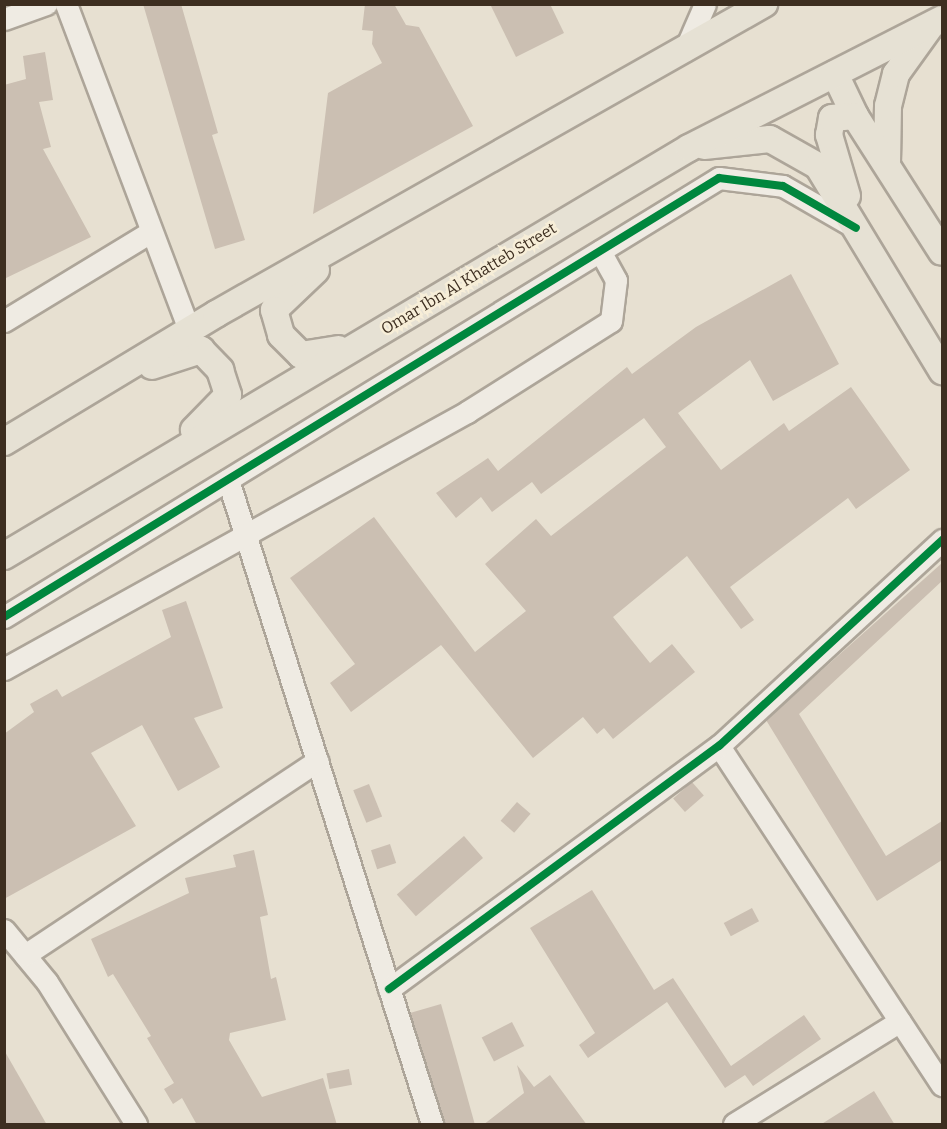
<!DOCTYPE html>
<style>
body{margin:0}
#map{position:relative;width:947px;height:1129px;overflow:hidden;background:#e7e0d1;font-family:Bitter,serif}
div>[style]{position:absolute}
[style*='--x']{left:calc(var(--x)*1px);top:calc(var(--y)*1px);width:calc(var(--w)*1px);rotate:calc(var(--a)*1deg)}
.building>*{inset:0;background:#cbbfb2;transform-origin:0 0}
.roads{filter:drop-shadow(2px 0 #ada599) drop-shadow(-2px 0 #ada599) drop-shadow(0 2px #ada599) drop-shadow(0 -2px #ada599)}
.minor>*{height:21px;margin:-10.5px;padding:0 10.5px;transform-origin:10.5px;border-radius:10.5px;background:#efebe3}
.major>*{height:26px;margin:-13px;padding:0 13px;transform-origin:13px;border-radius:13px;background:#e6e1d4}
.cycleway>*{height:8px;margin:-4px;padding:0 4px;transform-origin:4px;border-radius:4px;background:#00873e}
span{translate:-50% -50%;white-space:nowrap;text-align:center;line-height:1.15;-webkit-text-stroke:5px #f7eed8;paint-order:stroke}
.street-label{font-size:16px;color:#3d2e20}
.frame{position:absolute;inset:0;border:6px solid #3d2e20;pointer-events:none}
</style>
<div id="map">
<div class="building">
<i style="clip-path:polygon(143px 4px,181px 4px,218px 133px,212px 135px,245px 240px,215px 249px)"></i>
<i style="clip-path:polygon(365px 4px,394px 4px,406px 25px,419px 27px,473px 126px,313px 214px,328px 93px,382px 63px,372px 44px,373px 31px,362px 30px)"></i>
<i style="clip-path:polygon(490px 4px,550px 4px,564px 33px,516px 57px)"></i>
<i style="clip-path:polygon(45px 52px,53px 100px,39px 102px,51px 147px,43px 149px,91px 237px,4px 279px,4px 85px,26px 79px,23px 56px)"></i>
<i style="clip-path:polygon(791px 274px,839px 364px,773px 401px,750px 360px,678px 413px,721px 470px,784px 423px,789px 431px,851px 387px,910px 470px,856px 509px,848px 498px,730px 587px,754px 620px,741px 629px,687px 556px,613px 617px,650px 663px,672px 644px,695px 672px,613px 739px,604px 728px,597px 734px,583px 717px,533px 758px,441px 645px,351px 712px,330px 683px,355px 664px,290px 578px,374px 517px,475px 652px,526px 611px,485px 564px,536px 519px,551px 536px,666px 447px,644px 418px,541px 494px,532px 482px,492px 512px,481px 497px,456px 518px,436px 493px,488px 458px,498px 471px,627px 367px,632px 374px,696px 327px)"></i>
<i style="clip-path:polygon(942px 563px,942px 581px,799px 714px,886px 856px,942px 821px,942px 860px,877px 901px,766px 720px)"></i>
<i style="clip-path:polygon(186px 601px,223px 708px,194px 718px,220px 767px,178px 791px,142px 725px,91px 753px,136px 826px,4px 899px,4px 734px,34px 712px,30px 704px,57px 689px,62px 697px,171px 637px,162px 610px)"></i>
<i style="left:692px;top:782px;width:18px;height:25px;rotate:49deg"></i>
<i style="left:369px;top:784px;width:35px;height:17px;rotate:68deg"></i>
<i style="left:517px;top:802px;width:18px;height:25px;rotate:41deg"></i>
<i style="left:464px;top:836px;width:29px;height:89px;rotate:49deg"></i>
<i style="left:390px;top:844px;width:20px;height:20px;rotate:72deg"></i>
<i style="clip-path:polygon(254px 850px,268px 915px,260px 917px,271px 979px,276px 977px,286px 1020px,230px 1033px,229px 1040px,262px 1097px,323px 1078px,337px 1125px,197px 1125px,182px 1098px,173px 1104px,164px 1089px,174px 1083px,147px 1038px,151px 1036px,113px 974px,108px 977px,91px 939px,189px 893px,185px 878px,236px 867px,233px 855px)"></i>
<i style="clip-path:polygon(592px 890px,654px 990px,673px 978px,731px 1066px,804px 1015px,821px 1039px,753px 1086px,745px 1075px,725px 1088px,667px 1002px,588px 1058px,579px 1045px,595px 1033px,530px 928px)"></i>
<i style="left:752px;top:908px;width:15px;height:32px;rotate:62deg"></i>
<i style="clip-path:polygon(441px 1004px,457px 1060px,475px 1125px,444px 1125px,410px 1013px)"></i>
<i style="left:512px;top:1022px;width:27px;height:34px;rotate:63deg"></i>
<i style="clip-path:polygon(4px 1050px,47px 1125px,4px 1125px)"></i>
<i style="clip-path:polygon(517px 1065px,534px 1087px,550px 1075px,587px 1125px,483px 1125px,524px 1093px)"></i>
<i style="left:349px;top:1069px;width:16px;height:23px;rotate:79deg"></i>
<i style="clip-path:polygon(874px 1091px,895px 1125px,820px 1125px)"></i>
</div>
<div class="roads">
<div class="minor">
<i style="--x:66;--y:4;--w:348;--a:69.3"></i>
<i style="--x:4;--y:19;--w:45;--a:-19.7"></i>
<i style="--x:685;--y:50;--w:50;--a:-66.5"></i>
<i style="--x:4;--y:321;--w:170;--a:-31.3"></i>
<i style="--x:228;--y:480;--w:676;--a:72.42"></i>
<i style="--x:4;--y:617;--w:839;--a:-31.55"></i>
<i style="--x:719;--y:178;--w:64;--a:7.1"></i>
<i style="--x:783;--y:186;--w:84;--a:29.9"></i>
<i style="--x:4;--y:669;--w:530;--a:-29.03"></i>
<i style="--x:467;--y:412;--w:170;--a:-32.3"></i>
<i style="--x:611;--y:321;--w:41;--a:-83"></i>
<i style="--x:616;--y:280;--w:33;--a:-119"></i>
<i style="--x:719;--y:746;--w:406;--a:56.7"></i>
<i style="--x:4;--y:930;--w:67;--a:50.4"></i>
<i style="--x:47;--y:982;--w:168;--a:57.9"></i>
<i style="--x:25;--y:955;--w:351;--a:-33.6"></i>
<i style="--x:389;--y:989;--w:410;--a:-36.4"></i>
<i style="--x:719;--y:746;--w:304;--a:-42.7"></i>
<i style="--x:734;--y:1124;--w:195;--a:-31.8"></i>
</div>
<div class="major">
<i style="--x:835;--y:74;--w:47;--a:64.5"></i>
<i style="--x:704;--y:146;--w:66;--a:-6.1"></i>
<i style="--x:770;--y:139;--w:55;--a:29.4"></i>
<i style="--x:818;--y:166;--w:240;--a:58.8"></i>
<i style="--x:887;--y:163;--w:57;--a:-89"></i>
<i style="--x:888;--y:106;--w:33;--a:-76"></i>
<i style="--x:896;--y:74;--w:57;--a:-54.3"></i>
<i style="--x:847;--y:196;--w:64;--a:-106.4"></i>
<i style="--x:829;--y:135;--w:17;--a:-80"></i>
<i style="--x:832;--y:118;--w:23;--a:-5"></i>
<i style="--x:855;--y:116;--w:161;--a:57.4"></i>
<i style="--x:316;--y:270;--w:58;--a:136.4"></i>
<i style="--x:274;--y:310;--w:26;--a:74"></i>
<i style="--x:281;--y:335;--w:28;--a:45"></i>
<i style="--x:301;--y:355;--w:38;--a:-9"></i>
<i style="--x:152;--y:366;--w:52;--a:-18.1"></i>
<i style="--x:201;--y:350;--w:28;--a:46"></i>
<i style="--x:220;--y:370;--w:26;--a:72"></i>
<i style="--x:228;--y:395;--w:49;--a:134.2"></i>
<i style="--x:4;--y:442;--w:248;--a:-31.1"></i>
<i style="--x:216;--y:314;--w:630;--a:-29.5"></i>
<i style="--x:4;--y:556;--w:797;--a:-30.78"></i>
<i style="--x:689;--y:148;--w:284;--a:-27"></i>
</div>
</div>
<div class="cycleway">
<i style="--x:4;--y:617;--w:839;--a:-31.55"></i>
<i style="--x:719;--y:178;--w:64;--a:7.1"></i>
<i style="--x:783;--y:186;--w:84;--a:29.9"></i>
<i style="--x:389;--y:989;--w:410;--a:-36.4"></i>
<i style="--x:719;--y:746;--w:304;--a:-42.7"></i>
</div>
<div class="street-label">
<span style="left:469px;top:279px;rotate:-31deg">Omar Ibn Al Khatteb Street</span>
</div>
<div class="frame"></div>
</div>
